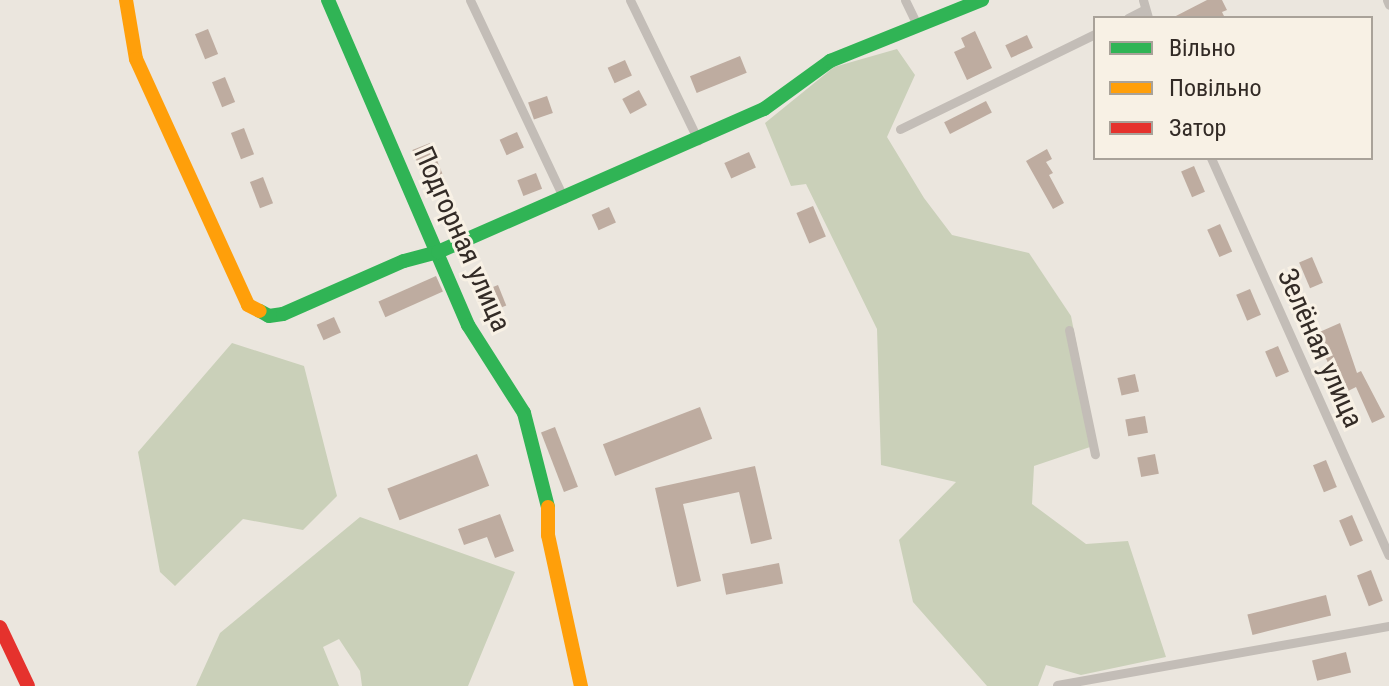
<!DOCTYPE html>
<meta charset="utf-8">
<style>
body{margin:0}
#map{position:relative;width:1389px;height:686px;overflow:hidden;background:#ebe6de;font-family:"Roboto Condensed",sans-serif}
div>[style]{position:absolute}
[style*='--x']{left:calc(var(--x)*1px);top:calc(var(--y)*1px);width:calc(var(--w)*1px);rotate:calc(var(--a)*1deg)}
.green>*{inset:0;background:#cad0b9}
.building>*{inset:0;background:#beaca0;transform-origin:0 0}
.street>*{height:9px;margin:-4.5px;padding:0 4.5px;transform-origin:4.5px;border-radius:4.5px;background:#c3bdb7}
.fast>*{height:14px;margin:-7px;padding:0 7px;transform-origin:7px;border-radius:7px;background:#30b455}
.slow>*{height:14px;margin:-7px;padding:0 7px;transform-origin:7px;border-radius:7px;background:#ff9f0a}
.jam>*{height:14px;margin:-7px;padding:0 7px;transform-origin:7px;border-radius:7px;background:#e5322d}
span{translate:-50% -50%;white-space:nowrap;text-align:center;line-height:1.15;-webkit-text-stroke:6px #f8f1e5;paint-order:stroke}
.street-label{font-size:28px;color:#332b26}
.legend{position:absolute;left:1093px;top:16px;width:280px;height:144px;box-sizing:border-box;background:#f8f1e5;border:2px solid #a9a299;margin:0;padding:10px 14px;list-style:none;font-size:24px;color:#332b26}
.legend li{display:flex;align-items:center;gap:16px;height:40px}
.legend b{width:40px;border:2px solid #a9a299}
</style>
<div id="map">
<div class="green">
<i style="clip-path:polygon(897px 49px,915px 75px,887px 137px,924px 198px,952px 235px,1029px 253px,1071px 316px,1096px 445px,1034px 466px,1032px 504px,1086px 544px,1128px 541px,1166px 657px,1081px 675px,1046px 665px,1038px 686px,987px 686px,913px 602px,899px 540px,956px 482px,881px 465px,877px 329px,806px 184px,791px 186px,765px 123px,834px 67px)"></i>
<i style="clip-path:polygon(232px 343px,304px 366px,337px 496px,303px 530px,243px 519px,175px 586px,160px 572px,138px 452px)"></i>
<i style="clip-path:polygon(360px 517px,515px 572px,468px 686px,362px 686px,360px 671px,339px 639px,323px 647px,339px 686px,196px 686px,220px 633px)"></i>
</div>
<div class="building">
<i style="clip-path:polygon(1207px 0,1222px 0,1227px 10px,1222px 12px,1225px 18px,1172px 18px)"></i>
<i style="left:208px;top:29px;width:27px;height:14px;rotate:68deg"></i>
<i style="clip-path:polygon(975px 31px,992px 68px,967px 80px,954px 52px,965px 47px,961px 38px)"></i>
<i style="left:1027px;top:35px;width:14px;height:24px;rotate:65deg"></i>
<i style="left:740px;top:56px;width:18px;height:54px;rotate:68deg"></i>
<i style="left:625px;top:60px;width:17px;height:19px;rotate:66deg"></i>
<i style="left:225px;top:77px;width:27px;height:14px;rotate:68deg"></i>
<i style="left:639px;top:90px;width:17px;height:19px;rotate:62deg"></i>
<i style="left:547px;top:96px;width:18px;height:20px;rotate:71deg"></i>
<i style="left:986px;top:101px;width:13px;height:47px;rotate:63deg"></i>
<i style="left:244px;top:128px;width:28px;height:14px;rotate:69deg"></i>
<i style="left:517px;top:132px;width:17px;height:19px;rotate:66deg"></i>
<i style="left:430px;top:143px;width:51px;height:19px;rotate:68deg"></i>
<i style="clip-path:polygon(1047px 149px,1052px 159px,1046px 162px,1053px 173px,1049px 175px,1064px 203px,1053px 209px,1026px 161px)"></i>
<i style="left:749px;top:152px;width:17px;height:27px;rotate:66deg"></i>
<i style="left:1194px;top:166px;width:28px;height:14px;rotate:67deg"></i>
<i style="left:536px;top:173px;width:17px;height:20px;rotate:69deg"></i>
<i style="left:263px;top:177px;width:28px;height:14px;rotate:69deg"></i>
<i style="left:813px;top:206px;width:33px;height:18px;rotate:67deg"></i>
<i style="left:609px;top:207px;width:17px;height:19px;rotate:66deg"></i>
<i style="left:1220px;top:224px;width:30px;height:14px;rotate:66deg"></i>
<i style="left:1312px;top:257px;width:28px;height:14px;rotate:67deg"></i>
<i style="left:436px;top:276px;width:17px;height:63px;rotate:66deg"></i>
<i style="left:498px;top:285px;width:22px;height:25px;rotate:68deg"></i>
<i style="left:1250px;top:289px;width:28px;height:15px;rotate:67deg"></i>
<i style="left:334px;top:317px;width:17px;height:19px;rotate:66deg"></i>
<i style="clip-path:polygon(1340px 323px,1357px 373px,1361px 371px,1385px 417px,1372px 423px,1356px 387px,1342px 394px,1315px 334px)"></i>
<i style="left:1278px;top:346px;width:28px;height:14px;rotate:67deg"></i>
<i style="left:1135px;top:374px;width:18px;height:18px;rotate:77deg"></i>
<i style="left:700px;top:407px;width:34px;height:104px;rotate:69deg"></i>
<i style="left:1145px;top:416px;width:17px;height:20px;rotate:80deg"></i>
<i style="left:555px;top:427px;width:64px;height:15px;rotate:69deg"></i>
<i style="left:477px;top:454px;width:34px;height:96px;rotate:69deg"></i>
<i style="left:1155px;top:454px;width:20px;height:18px;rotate:79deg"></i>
<i style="left:1326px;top:460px;width:29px;height:14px;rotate:68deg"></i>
<i style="clip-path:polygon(755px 466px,772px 539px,751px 544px,739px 492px,683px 504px,701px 581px,677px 587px,655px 488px)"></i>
<i style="clip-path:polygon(500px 514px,514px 551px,495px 558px,487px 537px,464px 545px,458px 529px)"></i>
<i style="left:1352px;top:515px;width:28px;height:14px;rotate:67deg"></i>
<i style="left:779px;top:563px;width:21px;height:58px;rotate:79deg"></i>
<i style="left:1371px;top:570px;width:33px;height:15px;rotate:69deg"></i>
<i style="left:1326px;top:595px;width:21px;height:81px;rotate:76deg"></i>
<i style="left:1346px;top:652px;width:21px;height:35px;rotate:76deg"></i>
</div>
<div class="street">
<i style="--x:470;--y:0;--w:220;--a:64.7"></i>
<i style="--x:630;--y:0;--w:156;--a:64.1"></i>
<i style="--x:905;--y:0;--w:28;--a:64"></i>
<i style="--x:1143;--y:0;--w:19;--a:74"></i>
<i style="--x:1387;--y:0;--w:5;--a:68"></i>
<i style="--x:1128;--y:18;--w:18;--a:-27"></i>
<i style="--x:900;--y:129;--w:217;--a:-26"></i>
<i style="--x:1211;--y:158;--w:435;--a:65.9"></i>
<i style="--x:1069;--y:330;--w:127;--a:78.2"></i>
<i style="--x:1057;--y:685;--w:337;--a:-10.1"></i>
</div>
<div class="fast">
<i style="--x:328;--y:0;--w:354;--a:66.7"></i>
<i style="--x:468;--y:325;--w:104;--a:57.5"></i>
<i style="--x:524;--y:413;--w:97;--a:75.7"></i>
<i style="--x:260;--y:311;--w:10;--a:29"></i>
<i style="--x:269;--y:316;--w:14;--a:-8"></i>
<i style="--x:283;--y:314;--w:132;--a:-23.7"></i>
<i style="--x:404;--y:261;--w:35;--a:-15"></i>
<i style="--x:438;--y:252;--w:356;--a:-23.7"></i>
<i style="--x:764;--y:109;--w:82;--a:-36"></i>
<i style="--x:830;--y:61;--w:164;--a:-21.9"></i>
</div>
<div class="slow">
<i style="--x:126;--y:0;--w:60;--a:80.4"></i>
<i style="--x:136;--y:59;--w:270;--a:65.5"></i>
<i style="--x:248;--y:305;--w:13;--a:27"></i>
<i style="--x:548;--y:507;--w:28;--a:90"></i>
<i style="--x:548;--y:535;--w:155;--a:77.7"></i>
</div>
<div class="jam">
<i style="--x:0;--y:627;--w:65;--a:64.6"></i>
</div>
<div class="street-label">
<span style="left:462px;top:239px;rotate:66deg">Подгорная улица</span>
<span style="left:1320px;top:348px;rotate:66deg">Зелёная улица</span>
</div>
<ul class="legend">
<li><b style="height:10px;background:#30b455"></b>Вільно</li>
<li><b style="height:10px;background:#ff9f0a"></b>Повільно</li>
<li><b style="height:10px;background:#e5322d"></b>Затор</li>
</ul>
</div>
